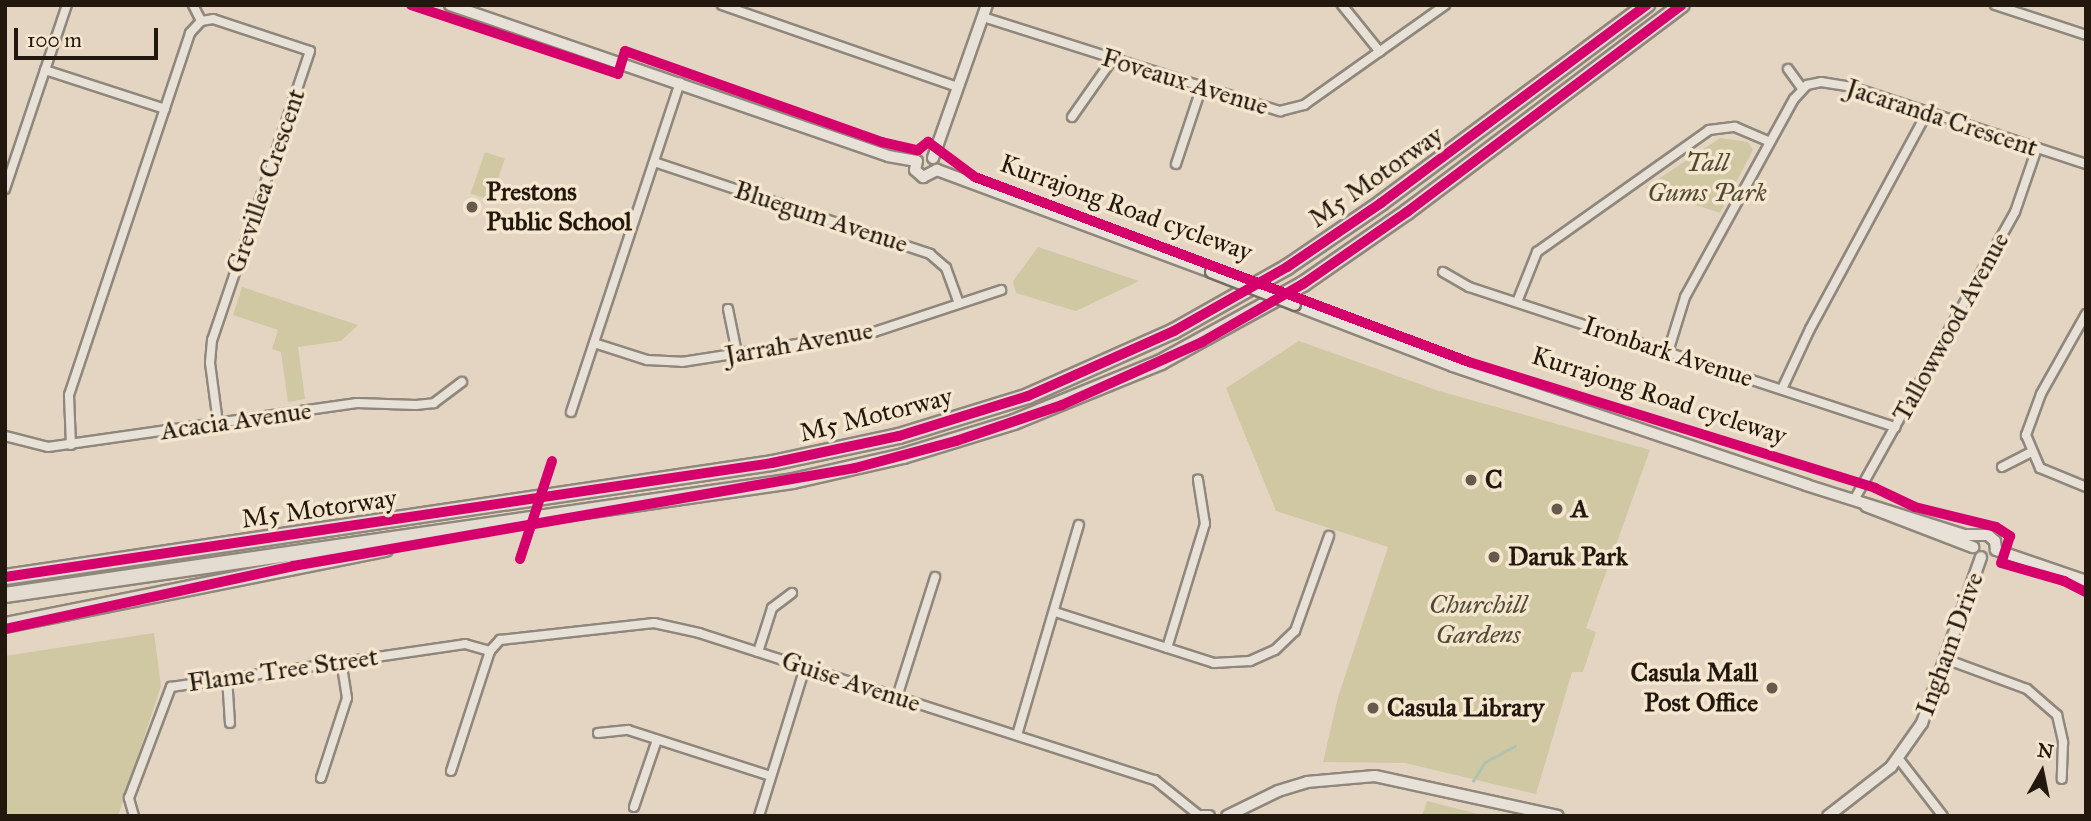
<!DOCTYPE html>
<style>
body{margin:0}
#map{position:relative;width:2091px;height:821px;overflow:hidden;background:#e3d5c2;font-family:"IM FELL Great Primer",serif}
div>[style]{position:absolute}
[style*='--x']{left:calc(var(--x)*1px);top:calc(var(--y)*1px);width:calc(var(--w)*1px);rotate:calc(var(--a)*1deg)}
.green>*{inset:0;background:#cfc8a3;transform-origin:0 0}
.stream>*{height:2.5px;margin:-1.25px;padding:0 1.25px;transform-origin:1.25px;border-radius:1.25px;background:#b0c2b2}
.roads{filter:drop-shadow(2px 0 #90877c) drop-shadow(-2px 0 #90877c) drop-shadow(0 2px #90877c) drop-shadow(0 -2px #90877c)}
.street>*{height:8px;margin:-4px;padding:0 4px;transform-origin:4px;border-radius:4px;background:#e8e1d7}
.secondary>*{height:10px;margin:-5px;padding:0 5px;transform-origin:5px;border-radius:5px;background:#e8e1d7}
.highway>*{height:14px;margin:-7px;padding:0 7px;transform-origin:7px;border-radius:7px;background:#e4dcd1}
.bridges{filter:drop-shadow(2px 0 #756d62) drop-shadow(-2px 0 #756d62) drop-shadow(0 2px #756d62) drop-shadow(0 -2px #756d62)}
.secondary-bridge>*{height:10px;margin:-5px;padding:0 5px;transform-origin:5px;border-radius:5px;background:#e8e1d7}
.cycleway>*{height:10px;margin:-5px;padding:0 5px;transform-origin:5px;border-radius:5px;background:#d6006c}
.dots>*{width:19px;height:19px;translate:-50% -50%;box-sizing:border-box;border:4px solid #f5e6cf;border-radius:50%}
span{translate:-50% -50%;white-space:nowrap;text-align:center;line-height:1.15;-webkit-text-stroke:7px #f5e6cf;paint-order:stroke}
.street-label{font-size:26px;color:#22180e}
.park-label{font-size:26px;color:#514a33;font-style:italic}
.poi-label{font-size:26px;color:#22180e;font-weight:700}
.left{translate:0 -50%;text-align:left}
.right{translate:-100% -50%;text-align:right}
.frame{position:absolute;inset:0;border:7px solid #22180e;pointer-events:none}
.north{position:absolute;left:2007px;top:737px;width:70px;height:70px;-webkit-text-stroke:5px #f5e6cf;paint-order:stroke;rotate:9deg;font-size:19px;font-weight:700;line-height:28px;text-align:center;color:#22180e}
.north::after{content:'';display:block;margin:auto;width:24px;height:32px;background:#22180e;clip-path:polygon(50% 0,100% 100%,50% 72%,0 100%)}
.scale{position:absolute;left:14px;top:28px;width:144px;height:32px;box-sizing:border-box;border:4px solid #22180e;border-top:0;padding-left:9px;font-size:21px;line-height:24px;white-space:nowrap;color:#22180e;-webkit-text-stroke:5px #f5e6cf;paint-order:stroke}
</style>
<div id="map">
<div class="green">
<i style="clip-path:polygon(1720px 138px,1748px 142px,1753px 150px,1720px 213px,1645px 188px)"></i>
<i style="left:485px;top:152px;width:21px;height:44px;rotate:19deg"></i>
<i style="clip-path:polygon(1038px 247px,1050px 251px,1139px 281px,1076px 311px,1016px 293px,1013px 281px)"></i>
<i style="clip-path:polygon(242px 287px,358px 325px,341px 341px,298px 347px,305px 399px,288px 402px,281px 352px,272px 349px,278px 330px,233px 315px)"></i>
<i style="clip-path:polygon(1299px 341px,1439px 391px,1650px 450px,1586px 628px,1596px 632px,1583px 672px,1572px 672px,1536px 794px,1405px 763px,1323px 762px,1338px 697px,1388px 547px,1276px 511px,1226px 388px)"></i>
<i style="clip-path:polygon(154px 633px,161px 686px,118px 816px,5px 816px,5px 656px)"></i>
<i style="clip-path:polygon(1427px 801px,1478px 814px,1422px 816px)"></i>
</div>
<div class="stream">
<i style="--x:1473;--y:781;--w:22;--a:-58"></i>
<i style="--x:1485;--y:762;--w:34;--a:-28"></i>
</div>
<div class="roads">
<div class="street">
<i style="--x:193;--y:5;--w:18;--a:63"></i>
<i style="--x:722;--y:5;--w:250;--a:19.2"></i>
<i style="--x:1342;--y:5;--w:60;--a:51"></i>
<i style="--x:1995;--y:5;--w:96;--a:18.2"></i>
<i style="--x:983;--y:17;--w:312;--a:17.6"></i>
<i style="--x:1280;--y:111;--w:25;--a:-14"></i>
<i style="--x:1304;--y:105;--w:173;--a:-35.3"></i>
<i style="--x:1788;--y:69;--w:24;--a:54"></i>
<i style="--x:45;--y:70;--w:126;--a:18"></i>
<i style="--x:1072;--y:117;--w:70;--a:-54.9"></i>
<i style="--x:654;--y:162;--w:291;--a:18.4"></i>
<i style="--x:930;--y:254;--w:21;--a:41"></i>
<i style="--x:946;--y:268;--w:38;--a:70"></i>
<i style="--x:1176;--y:164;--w:79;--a:-71.6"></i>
<i style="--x:5;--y:189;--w:194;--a:-71.4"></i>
<i style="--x:1443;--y:272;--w:30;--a:30"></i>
<i style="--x:1469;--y:287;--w:449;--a:18.2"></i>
<i style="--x:1517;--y:302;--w:54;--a:-68.2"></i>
<i style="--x:1537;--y:252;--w:211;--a:-35.3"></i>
<i style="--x:1709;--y:130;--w:26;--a:-7"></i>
<i style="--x:1735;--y:127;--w:38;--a:23"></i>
<i style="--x:728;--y:309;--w:45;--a:78.4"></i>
<i style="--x:2086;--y:314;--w:92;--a:119.4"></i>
<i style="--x:2041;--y:394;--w:44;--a:110.1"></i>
<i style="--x:2026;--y:435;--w:36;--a:67"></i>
<i style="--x:2040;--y:468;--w:50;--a:22.4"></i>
<i style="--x:594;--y:343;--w:56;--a:17.8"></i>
<i style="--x:647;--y:360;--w:35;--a:3"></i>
<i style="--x:682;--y:362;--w:194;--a:-8.9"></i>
<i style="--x:874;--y:332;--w:134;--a:-18.3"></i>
<i style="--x:1668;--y:352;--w:58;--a:-72.8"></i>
<i style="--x:1685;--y:297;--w:226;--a:-61.2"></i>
<i style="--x:1794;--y:99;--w:19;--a:-47"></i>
<i style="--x:1807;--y:85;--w:14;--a:-12"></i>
<i style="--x:1821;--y:82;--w:31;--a:9"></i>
<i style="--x:1852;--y:87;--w:246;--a:18.2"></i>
<i style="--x:1782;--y:389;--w:66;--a:-65"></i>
<i style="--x:1810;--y:329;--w:246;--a:-61.6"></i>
<i style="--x:571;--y:412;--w:347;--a:-71.7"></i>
<i style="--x:5;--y:436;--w:44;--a:14.3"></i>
<i style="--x:48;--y:447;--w:312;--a:-8.1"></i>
<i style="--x:357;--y:403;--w:59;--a:1.9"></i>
<i style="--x:416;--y:405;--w:18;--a:-6"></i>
<i style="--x:434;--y:403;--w:35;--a:-37"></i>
<i style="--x:71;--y:445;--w:50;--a:-92.3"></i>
<i style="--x:69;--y:395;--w:382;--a:-71.5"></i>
<i style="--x:190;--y:33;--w:16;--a:-47"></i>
<i style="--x:201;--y:21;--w:12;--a:-9"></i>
<i style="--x:213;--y:19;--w:102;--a:18.3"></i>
<i style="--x:310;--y:51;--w:305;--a:108.7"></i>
<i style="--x:212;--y:340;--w:23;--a:95"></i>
<i style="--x:210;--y:363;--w:61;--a:82.4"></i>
<i style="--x:2002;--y:467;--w:31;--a:-27"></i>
<i style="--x:1854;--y:500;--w:330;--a:-60.8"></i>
<i style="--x:2015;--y:212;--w:68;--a:-71"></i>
<i style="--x:1055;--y:612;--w:167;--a:17.8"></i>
<i style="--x:1214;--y:663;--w:36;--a:-3"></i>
<i style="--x:1250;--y:661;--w:27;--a:-24"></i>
<i style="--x:1275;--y:650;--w:28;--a:-44"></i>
<i style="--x:1295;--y:631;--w:101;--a:-70.3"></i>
<i style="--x:1167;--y:648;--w:130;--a:-73"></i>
<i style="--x:1205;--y:524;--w:45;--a:-99"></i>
<i style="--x:758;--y:652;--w:46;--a:-72.3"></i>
<i style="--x:772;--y:608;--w:25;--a:-37"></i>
<i style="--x:1948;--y:660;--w:84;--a:20.2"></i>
<i style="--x:2027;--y:689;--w:40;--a:41"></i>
<i style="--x:2057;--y:715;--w:28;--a:77"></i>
<i style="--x:2063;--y:742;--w:37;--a:92"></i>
<i style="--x:227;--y:677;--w:46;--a:86.3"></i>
<i style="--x:897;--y:697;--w:126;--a:-72.4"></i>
<i style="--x:598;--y:733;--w:30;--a:-6"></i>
<i style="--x:628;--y:730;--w:149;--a:17.9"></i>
<i style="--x:1017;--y:735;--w:219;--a:-73.6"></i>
<i style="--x:1898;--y:758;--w:73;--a:52.2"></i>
<i style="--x:451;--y:771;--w:126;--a:-72"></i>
<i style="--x:490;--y:651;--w:15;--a:-48"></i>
<i style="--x:500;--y:640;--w:155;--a:-6.3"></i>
<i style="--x:654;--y:623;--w:46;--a:12.5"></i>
<i style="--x:699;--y:633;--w:479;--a:17.9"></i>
<i style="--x:1155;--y:780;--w:58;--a:38.7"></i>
<i style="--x:321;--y:778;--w:84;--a:-72"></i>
<i style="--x:347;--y:698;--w:37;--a:-99"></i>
<i style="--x:634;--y:807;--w:71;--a:-71.1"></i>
<i style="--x:134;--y:816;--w:19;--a:-106"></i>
<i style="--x:129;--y:798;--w:119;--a:-69.3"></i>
<i style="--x:171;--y:687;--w:297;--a:-8.3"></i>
<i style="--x:465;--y:644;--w:26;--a:16"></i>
<i style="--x:759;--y:816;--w:156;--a:-72.8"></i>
</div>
<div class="secondary">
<i style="--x:450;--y:5;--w:463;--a:19"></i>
<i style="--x:888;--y:156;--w:29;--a:10"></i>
<i style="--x:933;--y:158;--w:162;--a:-70.6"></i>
<i style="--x:917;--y:161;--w:9;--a:103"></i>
<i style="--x:915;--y:170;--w:11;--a:41"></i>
<i style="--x:923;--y:177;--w:16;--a:-27"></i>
<i style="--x:937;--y:170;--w:292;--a:20.4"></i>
<i style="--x:1295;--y:305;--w:169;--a:21.1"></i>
<i style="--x:1453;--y:366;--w:373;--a:18.6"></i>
<i style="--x:1806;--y:485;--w:167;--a:17.5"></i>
<i style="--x:1965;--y:535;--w:23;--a:0"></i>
<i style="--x:1988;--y:535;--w:9;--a:41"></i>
<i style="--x:1995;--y:541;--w:9;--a:84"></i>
<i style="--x:1866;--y:506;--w:115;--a:21"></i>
<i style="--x:1996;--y:550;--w:95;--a:19"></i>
<i style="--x:1202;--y:816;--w:7;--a:0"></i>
<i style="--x:1227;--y:816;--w:57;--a:-26.1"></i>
<i style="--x:1278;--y:791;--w:30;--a:-17"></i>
<i style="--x:1307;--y:782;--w:68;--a:-5"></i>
<i style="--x:1375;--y:776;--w:187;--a:12.3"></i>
<i style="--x:1828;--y:816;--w:80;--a:-37.9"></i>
<i style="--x:1891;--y:767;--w:54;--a:-54.8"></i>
<i style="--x:1922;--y:723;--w:176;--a:-70.4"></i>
</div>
<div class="highway">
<i style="--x:5;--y:577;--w:775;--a:-8.45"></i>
<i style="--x:772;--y:463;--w:130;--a:-12"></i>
<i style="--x:899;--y:436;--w:135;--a:-17.2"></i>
<i style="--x:1028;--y:396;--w:160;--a:-24"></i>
<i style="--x:1174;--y:331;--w:130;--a:-29.5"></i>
<i style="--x:1287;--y:267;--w:114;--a:-34.2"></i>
<i style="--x:1381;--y:203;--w:332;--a:-36.7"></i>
<i style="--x:5;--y:595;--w:796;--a:-8.23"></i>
<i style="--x:793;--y:481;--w:113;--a:-12.8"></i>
<i style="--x:903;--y:456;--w:116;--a:-17"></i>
<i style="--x:1014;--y:422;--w:159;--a:-22.2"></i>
<i style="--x:1161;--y:362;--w:162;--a:-28.8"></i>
<i style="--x:1303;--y:284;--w:126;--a:-34.7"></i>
<i style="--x:1407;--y:212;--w:344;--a:-37"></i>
<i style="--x:5;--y:625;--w:388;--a:-11.3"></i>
</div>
</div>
<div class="bridges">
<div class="secondary-bridge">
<i style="--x:1211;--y:272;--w:90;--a:21.4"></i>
</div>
</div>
<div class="cycleway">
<i style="--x:411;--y:5;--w:218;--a:18.4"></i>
<i style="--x:618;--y:74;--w:24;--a:-73"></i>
<i style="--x:625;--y:51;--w:273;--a:19.5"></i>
<i style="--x:882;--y:142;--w:37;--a:13"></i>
<i style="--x:918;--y:150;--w:13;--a:-39"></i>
<i style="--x:928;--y:142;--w:59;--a:36.7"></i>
<i style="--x:975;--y:177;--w:528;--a:20.53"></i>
<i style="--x:1469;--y:362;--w:425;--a:17.2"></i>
<i style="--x:1875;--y:488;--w:44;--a:25.4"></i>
<i style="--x:1915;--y:507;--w:83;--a:13.9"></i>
<i style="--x:1996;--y:527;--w:17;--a:33"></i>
<i style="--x:2010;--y:536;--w:28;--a:108"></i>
<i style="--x:2001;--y:563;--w:66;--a:15.9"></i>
<i style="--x:2064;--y:581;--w:25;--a:27"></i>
<i style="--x:520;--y:559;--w:103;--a:-71.9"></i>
<i style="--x:5;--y:577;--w:775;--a:-8.45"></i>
<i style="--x:772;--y:463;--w:130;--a:-12"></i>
<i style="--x:899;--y:436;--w:135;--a:-17.2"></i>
<i style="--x:1028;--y:396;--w:160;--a:-24"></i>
<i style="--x:1174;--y:331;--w:130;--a:-29.5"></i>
<i style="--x:1287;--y:267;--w:114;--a:-34.2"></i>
<i style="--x:1381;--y:203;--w:332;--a:-36.7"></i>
<i style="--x:5;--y:629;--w:295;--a:-12.3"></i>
<i style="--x:293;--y:566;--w:570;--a:-9.89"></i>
<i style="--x:855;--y:468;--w:105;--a:-15"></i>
<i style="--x:956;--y:441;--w:112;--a:-18.8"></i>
<i style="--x:1062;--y:405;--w:154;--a:-24.2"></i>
<i style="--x:1202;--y:342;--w:116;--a:-29.9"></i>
<i style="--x:1303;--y:284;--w:126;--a:-34.7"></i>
<i style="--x:1407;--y:212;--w:344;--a:-37"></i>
</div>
<div class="dots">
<i style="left:472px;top:207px;background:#665a4d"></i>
<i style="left:1471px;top:480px;background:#665a4d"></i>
<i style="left:1557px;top:509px;background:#665a4d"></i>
<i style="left:1494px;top:557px;background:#665a4d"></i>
<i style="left:1772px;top:688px;background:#665a4d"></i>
<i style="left:1373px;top:708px;background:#665a4d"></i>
</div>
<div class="street-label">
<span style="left:1185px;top:82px;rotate:17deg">Foveaux Avenue</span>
<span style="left:1942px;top:118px;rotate:18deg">Jacaranda Crescent</span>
<span style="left:1376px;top:177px;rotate:-35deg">M5 Motorway</span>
<span style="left:266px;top:181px;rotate:-71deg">Grevillea Crescent</span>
<span style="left:1126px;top:208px;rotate:20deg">Kurrajong Road cycleway</span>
<span style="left:821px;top:217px;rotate:18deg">Bluegum Avenue</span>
<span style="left:1951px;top:327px;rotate:-61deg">Tallowwood Avenue</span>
<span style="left:799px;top:343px;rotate:-10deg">Jarrah Avenue</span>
<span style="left:1668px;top:352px;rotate:18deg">Ironbark Avenue</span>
<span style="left:1659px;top:396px;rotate:18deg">Kurrajong Road cycleway</span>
<span style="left:876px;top:415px;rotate:-14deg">M5 Motorway</span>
<span style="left:236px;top:421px;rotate:-8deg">Acacia Avenue</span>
<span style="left:319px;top:509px;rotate:-8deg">M5 Motorway</span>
<span style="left:1950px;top:644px;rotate:-70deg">Ingham Drive</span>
<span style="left:283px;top:670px;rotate:-8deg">Flame Tree Street</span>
<span style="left:851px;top:682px;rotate:18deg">Guise Avenue</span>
</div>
<div class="park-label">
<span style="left:1707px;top:178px">Tall<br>Gums Park</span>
<span style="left:1478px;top:620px">Churchill<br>Gardens</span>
</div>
<div class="poi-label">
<span class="left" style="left:486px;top:207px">Prestons<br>Public School</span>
<span class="left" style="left:1485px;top:480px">C</span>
<span class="left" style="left:1571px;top:509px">A</span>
<span class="left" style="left:1508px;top:557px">Daruk Park</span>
<span class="right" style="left:1758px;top:688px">Casula Mall<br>Post Office</span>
<span class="left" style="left:1387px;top:708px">Casula Library</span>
</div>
<div class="frame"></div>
<div class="north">N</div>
<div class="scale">100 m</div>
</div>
